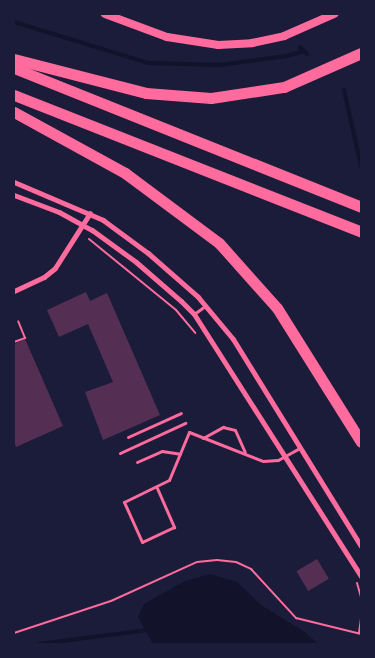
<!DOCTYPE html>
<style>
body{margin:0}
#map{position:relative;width:375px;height:658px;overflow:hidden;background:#1b1b3a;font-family:"Sofia Sans Condensed",sans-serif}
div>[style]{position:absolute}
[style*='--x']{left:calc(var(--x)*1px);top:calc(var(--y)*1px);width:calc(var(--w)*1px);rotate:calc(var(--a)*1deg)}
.water>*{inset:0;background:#12122b}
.stream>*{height:4px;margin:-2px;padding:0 2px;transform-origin:2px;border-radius:2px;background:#12122b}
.building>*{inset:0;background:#542f53;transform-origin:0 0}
.path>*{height:2px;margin:-1px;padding:0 1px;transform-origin:1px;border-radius:1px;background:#ff6b9d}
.service>*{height:3px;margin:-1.5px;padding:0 1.5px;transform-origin:1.5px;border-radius:1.5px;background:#ff6b9d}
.minor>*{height:5px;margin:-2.5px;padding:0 2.5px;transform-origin:2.5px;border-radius:2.5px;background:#ff6b9d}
.tertiary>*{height:8px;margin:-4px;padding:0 4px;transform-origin:4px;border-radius:4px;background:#ff6b9d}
.motorway>*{height:11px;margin:-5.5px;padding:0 5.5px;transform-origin:5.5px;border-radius:5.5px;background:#ff6b9d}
span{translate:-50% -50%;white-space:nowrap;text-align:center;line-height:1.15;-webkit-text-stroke:5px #1b1b3a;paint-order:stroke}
.frame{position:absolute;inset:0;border:15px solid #1b1b3a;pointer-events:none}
</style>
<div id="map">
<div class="water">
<i style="clip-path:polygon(210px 574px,237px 582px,261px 605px,305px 632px,318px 644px,153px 644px,138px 617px,144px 604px,185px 581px)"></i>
</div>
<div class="stream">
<i style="--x:14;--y:22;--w:140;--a:17"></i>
<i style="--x:148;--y:63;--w:71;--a:1.6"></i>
<i style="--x:219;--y:65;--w:69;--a:-7.5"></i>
<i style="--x:287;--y:56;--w:18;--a:-16"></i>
<i style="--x:300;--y:47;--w:10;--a:45"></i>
<i style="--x:344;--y:90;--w:78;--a:77.4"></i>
<i style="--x:39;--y:644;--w:110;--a:-7.3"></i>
</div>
<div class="building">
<i style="clip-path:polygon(86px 292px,90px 301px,107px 293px,160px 415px,103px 440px,85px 392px,113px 382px,88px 324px,59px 337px,47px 310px)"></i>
<i style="clip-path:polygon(25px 339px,63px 426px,16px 447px,14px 441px,14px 344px)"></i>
<i style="left:317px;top:559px;width:23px;height:24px;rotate:59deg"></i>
</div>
<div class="path">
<i style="--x:89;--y:239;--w:112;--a:39.2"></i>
<i style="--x:176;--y:310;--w:30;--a:50"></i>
<i style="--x:14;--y:342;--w:12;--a:-20"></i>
<i style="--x:25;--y:338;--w:18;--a:-112"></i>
<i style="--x:357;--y:583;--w:15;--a:74"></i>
<i style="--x:14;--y:633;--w:102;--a:-18.3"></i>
<i style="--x:111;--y:601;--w:94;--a:-24.4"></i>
<i style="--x:197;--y:562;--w:20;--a:-6"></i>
<i style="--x:217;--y:560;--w:19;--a:6"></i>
<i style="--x:236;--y:562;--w:17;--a:25"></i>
<i style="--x:251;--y:569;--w:67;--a:47.4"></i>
<i style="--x:296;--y:618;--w:67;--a:13.8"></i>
<i style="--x:359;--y:633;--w:14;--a:-82"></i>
</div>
<div class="service">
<i style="--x:194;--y:314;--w:14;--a:-36"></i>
<i style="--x:128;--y:437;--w:58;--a:-24.4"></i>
<i style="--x:203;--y:438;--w:23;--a:-29"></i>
<i style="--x:223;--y:427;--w:12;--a:14"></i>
<i style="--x:235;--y:430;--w:24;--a:66"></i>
<i style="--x:120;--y:453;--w:72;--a:-24.8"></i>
<i style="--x:137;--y:462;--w:27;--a:-24"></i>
<i style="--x:162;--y:451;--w:18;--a:9"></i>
<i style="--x:157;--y:488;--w:43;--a:66.4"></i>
<i style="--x:174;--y:527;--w:35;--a:155"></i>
<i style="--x:142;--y:542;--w:44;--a:-114.2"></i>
<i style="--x:124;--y:502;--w:50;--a:-26.1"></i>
<i style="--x:169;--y:480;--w:52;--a:-67.4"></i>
<i style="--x:189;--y:432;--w:79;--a:21.4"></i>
<i style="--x:263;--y:461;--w:15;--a:-4"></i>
<i style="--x:278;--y:460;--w:25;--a:-29"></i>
</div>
<div class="minor">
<i style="--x:14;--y:182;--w:97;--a:23.1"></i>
<i style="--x:103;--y:220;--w:56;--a:36.3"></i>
<i style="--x:148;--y:253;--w:67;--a:41.3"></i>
<i style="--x:198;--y:297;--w:55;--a:50.2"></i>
<i style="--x:233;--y:339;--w:243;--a:58.3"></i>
<i style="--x:14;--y:195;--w:48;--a:20.7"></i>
<i style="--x:59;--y:212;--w:38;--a:29"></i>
<i style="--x:92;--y:230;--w:54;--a:36"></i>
<i style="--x:136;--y:262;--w:60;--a:40.9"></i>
<i style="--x:181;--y:301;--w:18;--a:45"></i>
<i style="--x:194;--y:314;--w:311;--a:57.5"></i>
<i style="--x:14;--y:291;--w:33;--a:-25"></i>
<i style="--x:44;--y:277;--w:14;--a:-39"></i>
<i style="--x:55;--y:268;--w:65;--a:-57.5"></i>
</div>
<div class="tertiary">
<i style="--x:105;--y:14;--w:66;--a:20.4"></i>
<i style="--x:167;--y:37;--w:52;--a:8.9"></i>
<i style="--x:218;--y:45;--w:34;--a:-3"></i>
<i style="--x:252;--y:43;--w:33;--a:-12"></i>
<i style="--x:284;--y:36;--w:55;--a:-23.7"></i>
</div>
<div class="motorway">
<i style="--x:14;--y:59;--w:136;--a:14.4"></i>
<i style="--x:146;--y:93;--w:65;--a:4.4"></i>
<i style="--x:211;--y:98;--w:74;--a:-8.6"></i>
<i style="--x:284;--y:87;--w:84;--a:-23.8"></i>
<i style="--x:14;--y:68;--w:374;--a:21.8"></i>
<i style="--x:14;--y:95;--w:373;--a:21.5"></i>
<i style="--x:14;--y:112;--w:127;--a:28.8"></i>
<i style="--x:125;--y:173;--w:117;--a:36.7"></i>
<i style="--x:219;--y:243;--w:87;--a:48.3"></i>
<i style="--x:277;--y:308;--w:158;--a:57.9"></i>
</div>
<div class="frame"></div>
</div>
